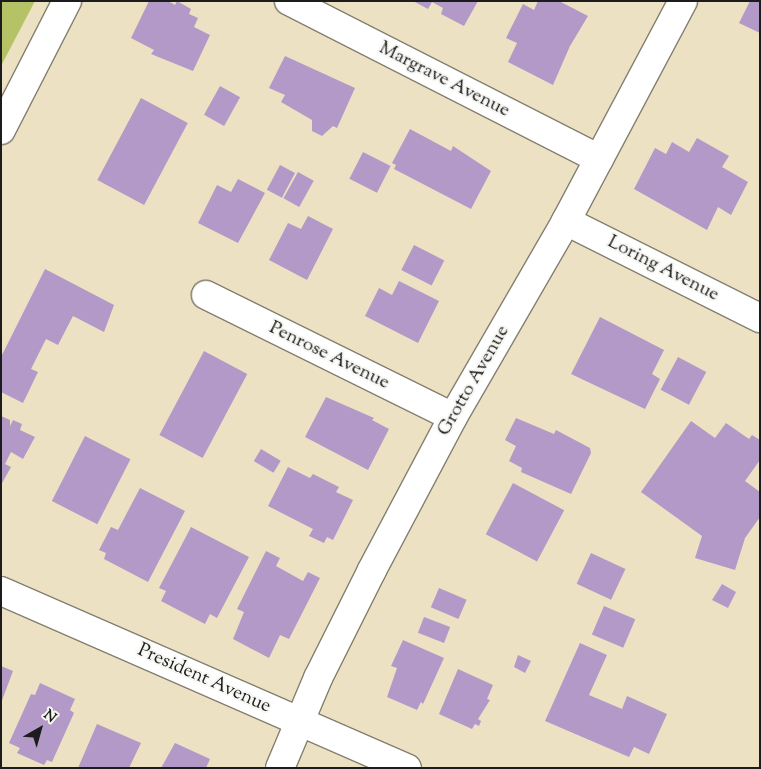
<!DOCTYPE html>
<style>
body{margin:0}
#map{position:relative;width:761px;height:769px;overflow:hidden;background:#ece2c3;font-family:"Sorts Mill Goudy",serif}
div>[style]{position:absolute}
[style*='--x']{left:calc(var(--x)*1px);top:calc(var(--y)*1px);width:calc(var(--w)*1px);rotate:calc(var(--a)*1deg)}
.green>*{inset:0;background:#b5c366}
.building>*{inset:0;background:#b299c7;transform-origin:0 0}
.roads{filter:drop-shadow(1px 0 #847f70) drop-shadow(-1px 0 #847f70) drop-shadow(0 1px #847f70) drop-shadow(0 -1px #847f70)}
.minor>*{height:28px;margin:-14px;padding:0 14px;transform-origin:14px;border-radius:14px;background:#fff}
.major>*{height:28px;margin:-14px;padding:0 14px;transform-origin:14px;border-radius:14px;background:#fff}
span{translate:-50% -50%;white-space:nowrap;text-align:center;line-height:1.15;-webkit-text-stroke:4px #f6f6f2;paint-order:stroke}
.street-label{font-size:19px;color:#1c1c1c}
.frame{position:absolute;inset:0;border:2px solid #1c1c1c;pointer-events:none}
.north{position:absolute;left:15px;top:704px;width:50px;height:50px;-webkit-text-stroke:4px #f6f6f2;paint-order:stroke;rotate:38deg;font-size:14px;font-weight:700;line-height:20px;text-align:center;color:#1c1c1c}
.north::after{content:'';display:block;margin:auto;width:18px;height:22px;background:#1c1c1c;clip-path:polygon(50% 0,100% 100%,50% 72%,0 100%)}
</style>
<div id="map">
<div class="green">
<i style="clip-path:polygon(1px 1px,35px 1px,1px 66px)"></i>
</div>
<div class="building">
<i style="clip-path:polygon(149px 1px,168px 1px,175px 5px,177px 1px,191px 9px,189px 14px,198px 18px,194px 27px,210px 35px,193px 71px,151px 54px,154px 50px,131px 38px)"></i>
<i style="clip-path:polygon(413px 1px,478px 1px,464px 26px,441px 14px,443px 8px,432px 2px,428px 9px)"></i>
<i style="clip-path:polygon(538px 1px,559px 1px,588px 16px,570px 46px,553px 85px,508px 62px,517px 43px,506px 38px,523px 4px,534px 10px)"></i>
<i style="clip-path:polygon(750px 1px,760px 1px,760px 33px,739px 23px)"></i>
<i style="clip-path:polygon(285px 56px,355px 88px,337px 128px,333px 126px,322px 136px,312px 131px,312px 120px,281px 102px,285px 95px,269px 88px)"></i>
<i style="left:220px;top:86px;width:23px;height:33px;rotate:29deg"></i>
<i style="left:141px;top:98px;width:53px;height:93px;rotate:28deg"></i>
<i style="clip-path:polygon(410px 129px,451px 151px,453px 146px,491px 171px,471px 209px,394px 169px,396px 165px,392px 163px)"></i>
<i style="clip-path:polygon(697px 138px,729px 156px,722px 167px,748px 182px,731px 215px,718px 207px,707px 230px,634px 189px,655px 148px,666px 154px,672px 142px,689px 152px)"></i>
<i style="left:363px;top:152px;width:31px;height:30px;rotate:27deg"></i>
<i style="left:280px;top:165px;width:17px;height:28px;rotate:28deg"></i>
<i style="left:298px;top:172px;width:18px;height:30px;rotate:29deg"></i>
<i style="clip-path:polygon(238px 179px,265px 193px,238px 243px,198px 223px,217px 185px,231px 192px)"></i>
<i style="clip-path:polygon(308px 216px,333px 229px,307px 280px,269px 260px,288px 223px,301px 229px)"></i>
<i style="left:414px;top:245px;width:34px;height:28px;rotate:27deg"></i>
<i style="clip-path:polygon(45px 269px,114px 305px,104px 332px,73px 316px,58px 345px,46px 339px,31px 369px,38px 372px,23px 403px,1px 392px,2px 355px)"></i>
<i style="clip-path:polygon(399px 281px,439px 301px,418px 343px,365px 316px,379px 288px,392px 295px)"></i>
<i style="clip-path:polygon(600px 317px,664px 350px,652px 374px,660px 379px,645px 409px,571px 374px)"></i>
<i style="left:204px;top:351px;width:49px;height:95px;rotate:28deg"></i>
<i style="left:678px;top:357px;width:32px;height:37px;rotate:28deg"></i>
<i style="clip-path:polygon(326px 397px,374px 418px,372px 420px,389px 429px,368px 470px,305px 437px)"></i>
<i style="clip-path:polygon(1px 416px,10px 420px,10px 426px,13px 420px,22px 424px,20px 430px,35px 437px,23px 459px,11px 452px,5px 464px,11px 467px,1px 485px)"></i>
<i style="clip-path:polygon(516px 418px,554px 434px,556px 430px,590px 448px,591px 453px,571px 494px,521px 472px,522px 468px,509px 461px,516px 446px,505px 440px)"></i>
<i style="clip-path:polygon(691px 421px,715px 438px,726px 423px,749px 439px,752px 435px,760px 440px,760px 460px,745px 481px,760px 492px,760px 517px,745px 538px,735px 570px,695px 558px,702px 536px,641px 492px)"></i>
<i style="left:85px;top:436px;width:51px;height:73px;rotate:27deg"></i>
<i style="left:261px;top:449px;width:23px;height:14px;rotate:31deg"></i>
<i style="clip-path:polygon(288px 467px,310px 478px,313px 474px,339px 487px,336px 492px,353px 500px,333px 540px,327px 537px,324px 543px,309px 536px,313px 529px,268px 506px)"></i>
<i style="left:513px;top:483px;width:58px;height:58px;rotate:28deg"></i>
<i style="clip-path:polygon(140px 488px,185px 511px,148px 582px,104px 559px,106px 553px,99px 550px,111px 527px,118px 530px)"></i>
<i style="clip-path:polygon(191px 527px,249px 557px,217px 618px,210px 614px,205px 624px,161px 601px,166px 591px,159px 588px)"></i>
<i style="clip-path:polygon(266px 551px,280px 558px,276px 566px,303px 581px,308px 572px,320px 578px,289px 639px,280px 635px,269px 658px,233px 639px,244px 612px,237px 609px)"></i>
<i style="left:591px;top:553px;width:38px;height:34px;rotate:25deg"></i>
<i style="clip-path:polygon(722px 584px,736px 592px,728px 608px,712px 600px)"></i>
<i style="left:439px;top:588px;width:30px;height:21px;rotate:23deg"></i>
<i style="left:604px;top:606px;width:34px;height:31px;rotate:23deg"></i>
<i style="left:424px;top:617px;width:28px;height:17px;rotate:21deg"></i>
<i style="clip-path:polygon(403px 640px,444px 658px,423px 704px,421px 702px,417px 710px,387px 697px,397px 668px,391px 666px)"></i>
<i style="clip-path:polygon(580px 643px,607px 655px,589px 695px,622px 709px,627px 696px,667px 714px,649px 754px,634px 747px,629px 757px,545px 721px)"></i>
<i style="clip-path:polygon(518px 655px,531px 661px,525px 673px,514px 667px)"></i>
<i style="clip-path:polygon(1px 666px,13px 671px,1px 703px)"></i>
<i style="clip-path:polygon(458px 669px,493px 685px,487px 699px,490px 700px,478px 719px,481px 721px,479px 726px,475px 724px,472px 729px,439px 714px)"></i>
<i style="clip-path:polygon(40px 683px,75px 699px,70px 710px,74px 713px,52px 762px,47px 760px,44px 765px,17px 753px,20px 748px,9px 743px,31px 694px,35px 695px)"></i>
<i style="clip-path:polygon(97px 724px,141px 743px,129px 768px,78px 768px)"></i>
<i style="clip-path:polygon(175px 743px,210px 759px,206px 768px,161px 768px)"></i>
</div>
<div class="roads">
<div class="minor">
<i style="--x:289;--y:1;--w:348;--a:27"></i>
<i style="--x:566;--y:221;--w:217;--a:26.6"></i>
<i style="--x:206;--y:295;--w:275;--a:26.3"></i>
<i style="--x:1;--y:591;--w:443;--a:23.6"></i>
<i style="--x:280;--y:768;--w:98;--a:-67.1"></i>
<i style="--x:318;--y:678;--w:121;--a:-63.4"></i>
<i style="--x:372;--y:570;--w:173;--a:-62.1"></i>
<i style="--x:453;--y:417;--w:226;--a:-60"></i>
<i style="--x:566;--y:221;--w:249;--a:-62"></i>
</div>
<div class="major">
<i style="--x:1;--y:130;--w:145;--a:-62.9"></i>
</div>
</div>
<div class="street-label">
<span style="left:444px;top:80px;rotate:27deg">Margrave Avenue</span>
<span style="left:663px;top:269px;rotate:27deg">Loring Avenue</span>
<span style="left:329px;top:356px;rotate:26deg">Penrose Avenue</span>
<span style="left:474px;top:381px;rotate:-60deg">Grotto Avenue</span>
<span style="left:204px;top:679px;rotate:24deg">President Avenue</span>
</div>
<div class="frame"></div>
<div class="north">N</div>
</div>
